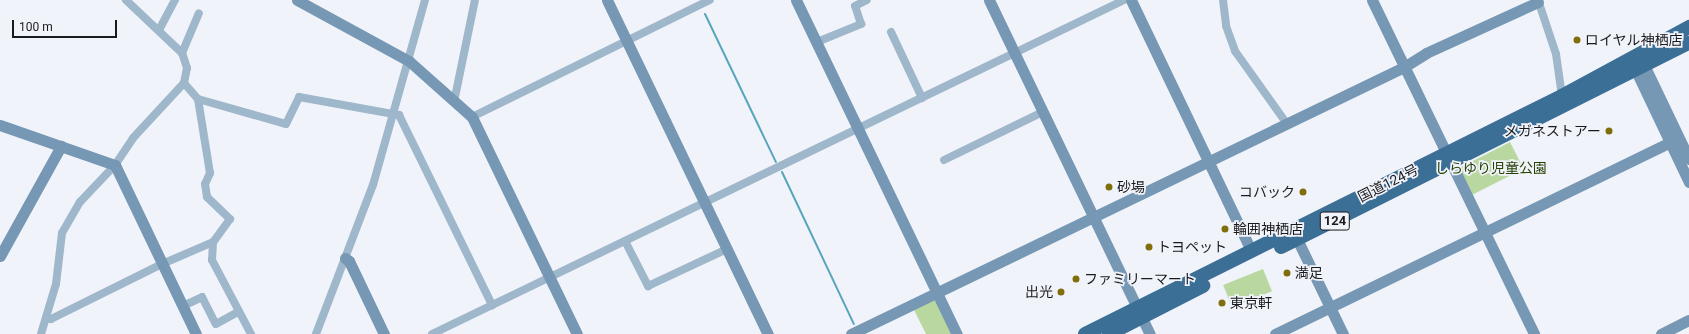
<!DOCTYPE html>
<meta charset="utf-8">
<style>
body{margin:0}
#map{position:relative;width:1689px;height:334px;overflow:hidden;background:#f1f3fb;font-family:Roboto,"Noto Sans JP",sans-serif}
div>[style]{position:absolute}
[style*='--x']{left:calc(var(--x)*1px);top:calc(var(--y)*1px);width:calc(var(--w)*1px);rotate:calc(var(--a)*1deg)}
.green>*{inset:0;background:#b9d8a0;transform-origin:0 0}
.stream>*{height:2px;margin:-1px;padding:0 1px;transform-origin:1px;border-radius:1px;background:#58a5bc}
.street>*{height:8px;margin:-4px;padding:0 4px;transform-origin:4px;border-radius:4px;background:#9fb7ca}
.secondary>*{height:11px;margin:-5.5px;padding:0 5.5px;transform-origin:5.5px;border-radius:5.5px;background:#7698b4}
.highway>*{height:14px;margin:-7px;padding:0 7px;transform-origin:7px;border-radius:7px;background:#3b6f96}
.dots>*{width:11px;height:11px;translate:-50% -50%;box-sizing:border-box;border:2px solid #f1f3fb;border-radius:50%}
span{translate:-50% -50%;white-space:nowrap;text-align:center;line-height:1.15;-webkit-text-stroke:3.5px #f1f3fb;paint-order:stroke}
.shield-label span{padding:1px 3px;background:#f1f3fb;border:1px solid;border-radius:3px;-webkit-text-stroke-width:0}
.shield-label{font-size:13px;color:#191a1d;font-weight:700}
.poi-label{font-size:14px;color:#191a1d}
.left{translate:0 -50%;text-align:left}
.right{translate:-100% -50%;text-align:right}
.park-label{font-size:14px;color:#254104}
.street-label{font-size:14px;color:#191a1d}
.scale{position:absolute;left:12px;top:20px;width:105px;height:18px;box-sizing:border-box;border:2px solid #191a1d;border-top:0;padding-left:5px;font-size:12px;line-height:14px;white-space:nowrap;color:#191a1d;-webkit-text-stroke:3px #f1f3fb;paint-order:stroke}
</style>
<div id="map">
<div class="green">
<i style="left:1510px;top:142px;width:30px;height:57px;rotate:63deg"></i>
<i style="left:1263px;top:269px;width:24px;height:43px;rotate:68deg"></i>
<i style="clip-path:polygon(936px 299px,953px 334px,926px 334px,914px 310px)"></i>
</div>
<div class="stream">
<i style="--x:705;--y:14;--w:164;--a:64.4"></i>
<i style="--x:782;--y:172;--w:168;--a:64.7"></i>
</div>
<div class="street">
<i style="--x:1223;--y:0;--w:26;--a:83"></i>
<i style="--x:1226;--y:26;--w:27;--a:70"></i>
<i style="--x:1235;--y:51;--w:90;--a:54.5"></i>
<i style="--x:1538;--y:0;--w:57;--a:71.6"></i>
<i style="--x:1556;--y:54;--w:42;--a:81.9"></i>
<i style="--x:159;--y:30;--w:34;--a:-62"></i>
<i style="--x:891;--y:32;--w:73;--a:64.8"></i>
<i style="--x:817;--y:42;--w:48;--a:-22.2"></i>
<i style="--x:861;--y:24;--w:19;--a:-108"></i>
<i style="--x:855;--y:6;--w:13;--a:-27"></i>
<i style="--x:182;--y:53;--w:43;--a:-67"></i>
<i style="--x:184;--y:83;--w:21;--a:49"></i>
<i style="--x:198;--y:99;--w:91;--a:15.9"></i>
<i style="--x:286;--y:124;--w:30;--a:-64"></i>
<i style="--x:299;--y:97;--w:102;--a:10.2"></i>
<i style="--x:399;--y:115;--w:212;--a:63.9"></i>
<i style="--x:198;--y:99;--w:75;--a:80.8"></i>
<i style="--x:210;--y:173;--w:12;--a:114"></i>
<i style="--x:205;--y:184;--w:13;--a:81"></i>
<i style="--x:207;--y:197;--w:32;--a:44"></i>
<i style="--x:230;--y:219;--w:29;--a:126"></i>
<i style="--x:213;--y:242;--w:18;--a:93"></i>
<i style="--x:212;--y:260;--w:84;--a:62.2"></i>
<i style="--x:454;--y:102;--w:104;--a:-78.4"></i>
<i style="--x:472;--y:117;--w:265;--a:-26.2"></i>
<i style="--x:944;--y:160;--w:110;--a:-25.9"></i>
<i style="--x:625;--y:241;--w:51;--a:62.9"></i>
<i style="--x:648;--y:286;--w:87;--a:-25.1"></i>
<i style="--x:183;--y:306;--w:21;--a:-25"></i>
<i style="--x:202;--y:297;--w:30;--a:63"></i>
<i style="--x:216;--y:324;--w:26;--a:-29"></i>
<i style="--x:46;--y:318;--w:5;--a:11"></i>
<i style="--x:51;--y:319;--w:124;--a:-26.4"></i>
<i style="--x:162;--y:264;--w:56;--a:-23.3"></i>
<i style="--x:41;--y:334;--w:52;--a:-73.3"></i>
<i style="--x:56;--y:284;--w:51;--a:-83.3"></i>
<i style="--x:62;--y:233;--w:36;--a:-60"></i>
<i style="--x:80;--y:202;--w:51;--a:-46.6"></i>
<i style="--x:115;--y:165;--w:32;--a:-56"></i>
<i style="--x:133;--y:138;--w:75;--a:-47.2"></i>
<i style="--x:184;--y:83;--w:15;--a:-79"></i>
<i style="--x:187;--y:68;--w:16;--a:-108"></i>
<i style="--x:182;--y:53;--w:77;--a:-136.6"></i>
<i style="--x:316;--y:334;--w:160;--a:-69.1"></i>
<i style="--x:373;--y:185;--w:192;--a:-74.3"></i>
<i style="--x:432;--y:334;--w:768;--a:-25.76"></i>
</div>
<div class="secondary">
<i style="--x:297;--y:0;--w:128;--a:28.6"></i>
<i style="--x:409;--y:61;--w:84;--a:41.6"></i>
<i style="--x:472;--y:117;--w:241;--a:64.2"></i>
<i style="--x:607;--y:0;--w:371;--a:64.3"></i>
<i style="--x:796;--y:0;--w:371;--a:64.3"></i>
<i style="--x:989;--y:0;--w:371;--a:64.3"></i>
<i style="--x:1131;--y:0;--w:278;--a:64.4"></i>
<i style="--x:1372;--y:0;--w:371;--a:64.1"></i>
<i style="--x:1638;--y:61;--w:9;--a:41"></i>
<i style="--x:1645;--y:67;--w:102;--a:64.4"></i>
<i style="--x:1635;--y:62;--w:9;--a:84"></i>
<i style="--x:1636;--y:71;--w:123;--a:64.5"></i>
<i style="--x:0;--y:125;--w:122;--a:19.2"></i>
<i style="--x:115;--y:165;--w:187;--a:64.4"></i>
<i style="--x:1297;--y:239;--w:106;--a:64.2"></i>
<i style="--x:0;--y:256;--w:126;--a:-61"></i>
<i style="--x:345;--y:258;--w:5;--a:37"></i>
<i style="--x:349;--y:261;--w:81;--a:64.4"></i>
<i style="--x:851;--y:334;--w:614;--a:-25.77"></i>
<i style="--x:1404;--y:67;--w:26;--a:-32"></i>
<i style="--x:1426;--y:53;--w:123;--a:-24.5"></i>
<i style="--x:1275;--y:334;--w:439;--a:-25.9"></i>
<i style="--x:1661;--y:334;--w:31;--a:-27"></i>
</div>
<div class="highway">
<i style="--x:1281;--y:247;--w:456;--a:-26.6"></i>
<i style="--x:1085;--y:334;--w:533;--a:-26.52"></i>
<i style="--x:1562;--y:96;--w:145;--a:-28.5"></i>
<i style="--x:1109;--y:334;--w:106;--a:-27.1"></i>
</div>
<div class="dots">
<i style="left:1577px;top:40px;background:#806e0b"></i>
<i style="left:1609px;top:131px;background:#806e0b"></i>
<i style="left:1109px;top:187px;background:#806e0b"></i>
<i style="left:1303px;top:192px;background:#806e0b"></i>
<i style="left:1225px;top:229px;background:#806e0b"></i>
<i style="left:1149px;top:247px;background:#806e0b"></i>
<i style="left:1287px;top:273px;background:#806e0b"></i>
<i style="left:1076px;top:279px;background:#806e0b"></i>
<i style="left:1061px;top:292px;background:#806e0b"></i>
<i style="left:1222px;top:303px;background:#806e0b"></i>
</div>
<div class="shield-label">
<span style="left:1335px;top:221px">124</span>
</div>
<div class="poi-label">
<span class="left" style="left:1585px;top:40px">ロイヤル神栖店</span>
<span class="right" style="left:1601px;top:131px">メガネストアー</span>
<span class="left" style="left:1117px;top:187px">砂場</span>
<span class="right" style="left:1295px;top:192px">コバック</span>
<span class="left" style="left:1233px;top:229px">輪囲神栖店</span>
<span class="left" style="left:1157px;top:247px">トヨペット</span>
<span class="left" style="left:1295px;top:273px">満足</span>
<span class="left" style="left:1084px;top:279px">ファミリーマート</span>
<span class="right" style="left:1053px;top:292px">出光</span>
<span class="left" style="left:1230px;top:303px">東京軒</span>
</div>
<div class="park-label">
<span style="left:1491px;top:168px">しらゆり児童公園</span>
</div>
<div class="street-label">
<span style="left:1388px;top:183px;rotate:-27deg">国道124号</span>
</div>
<div class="scale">100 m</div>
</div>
